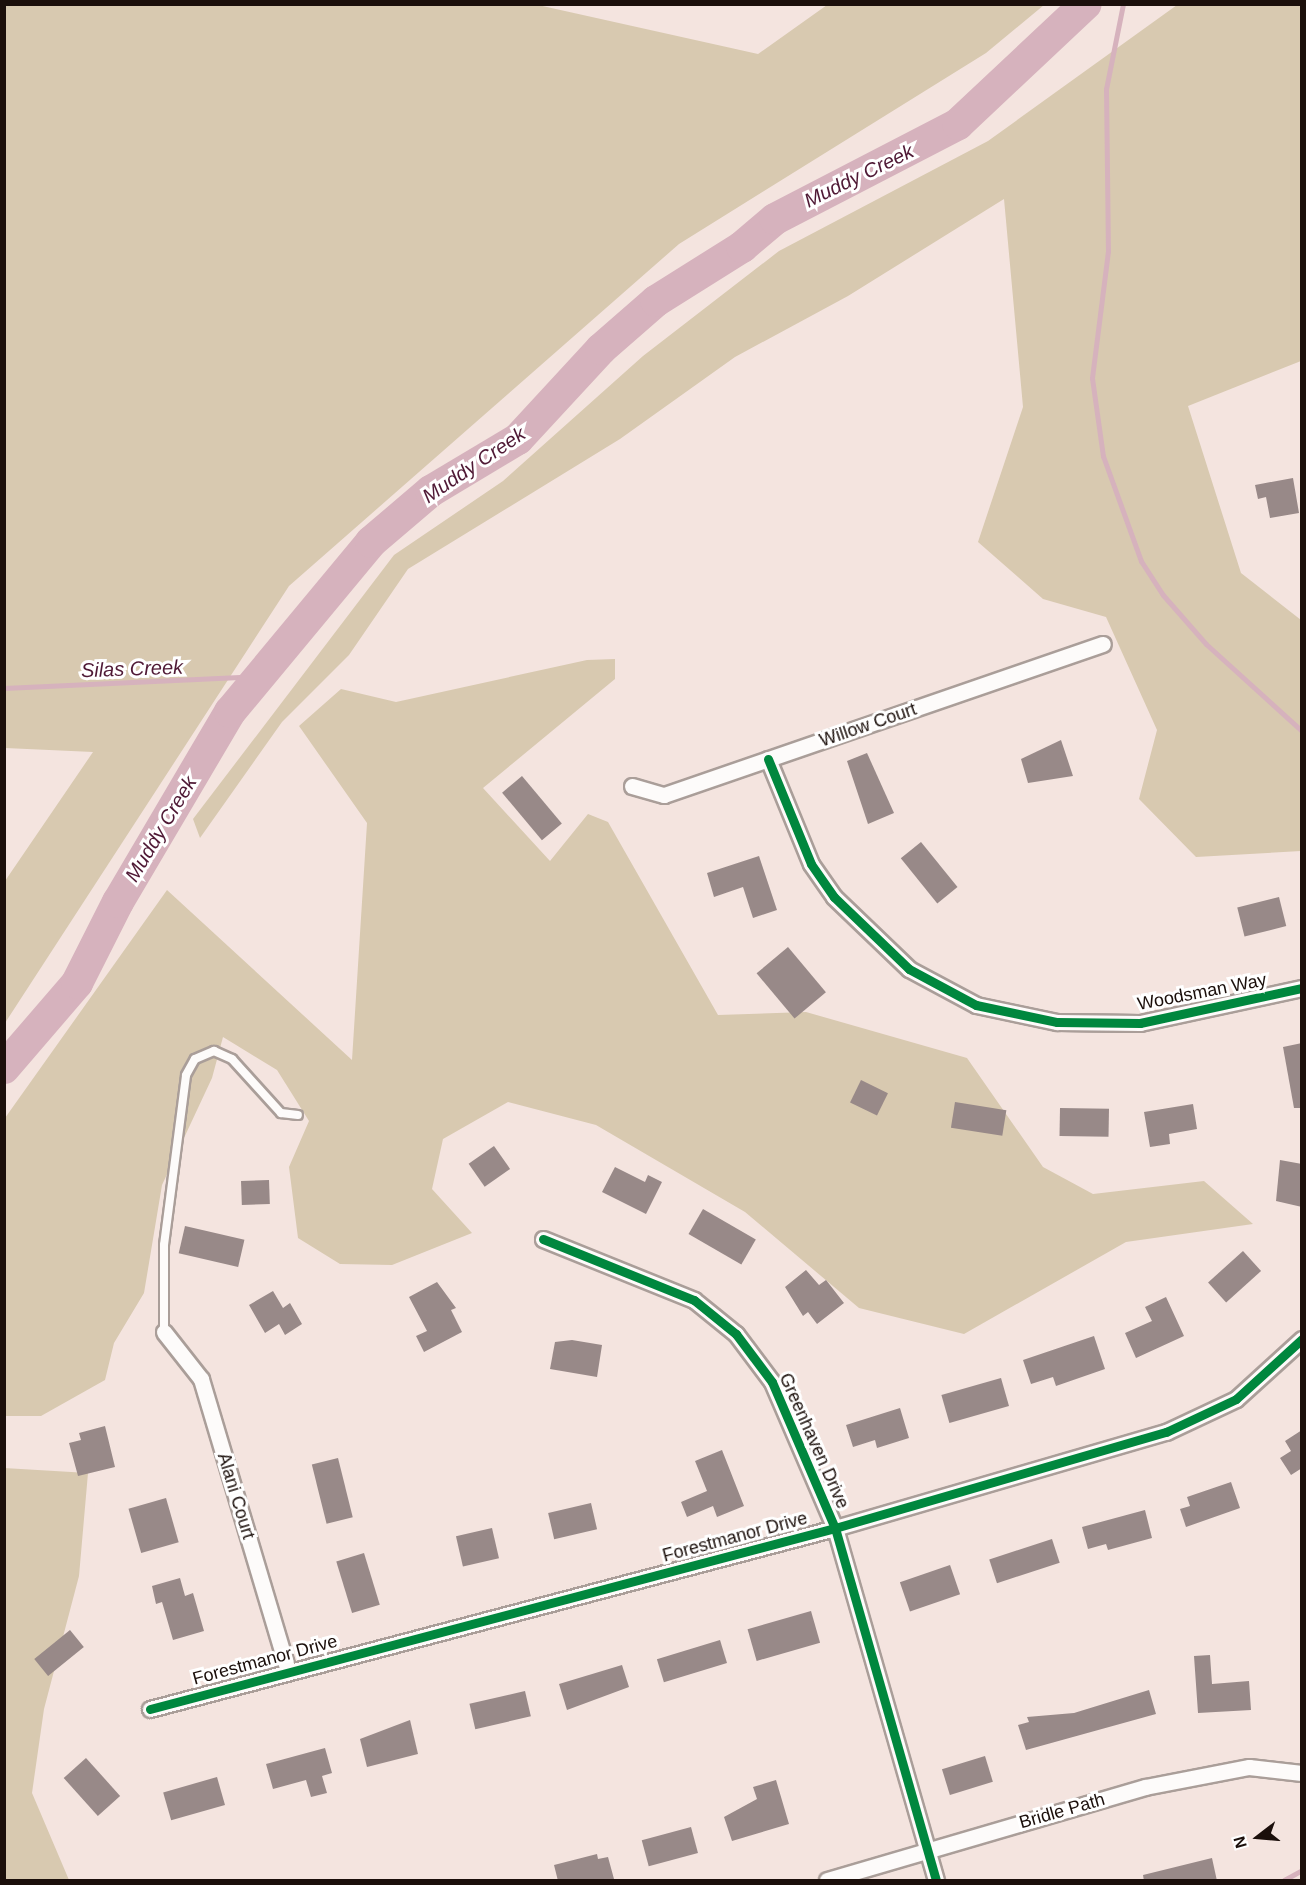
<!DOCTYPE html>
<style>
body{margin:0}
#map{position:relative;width:1306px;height:1885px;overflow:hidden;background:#f4e4df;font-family:Helvetica,sans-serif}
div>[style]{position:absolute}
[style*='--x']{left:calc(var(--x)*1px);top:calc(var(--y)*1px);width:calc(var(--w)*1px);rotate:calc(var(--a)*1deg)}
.forest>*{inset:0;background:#d8c9b0}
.stream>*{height:5px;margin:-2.5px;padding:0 2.5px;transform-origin:2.5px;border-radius:2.5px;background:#d6b2bd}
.river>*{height:32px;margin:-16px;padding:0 16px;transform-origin:16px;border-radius:16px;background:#d6b2bd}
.building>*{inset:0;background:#988988;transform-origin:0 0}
.roads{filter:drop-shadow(2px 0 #aa9e99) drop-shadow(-2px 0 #aa9e99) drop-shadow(0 2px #aa9e99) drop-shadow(0 -2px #aa9e99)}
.service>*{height:8px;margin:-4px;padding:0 4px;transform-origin:4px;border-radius:4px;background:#fdfbfa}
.minor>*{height:15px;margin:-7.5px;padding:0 7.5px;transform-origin:7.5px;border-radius:7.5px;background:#fdfbfa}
.cycleway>*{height:9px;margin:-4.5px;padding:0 4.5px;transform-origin:4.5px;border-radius:4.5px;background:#00873e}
span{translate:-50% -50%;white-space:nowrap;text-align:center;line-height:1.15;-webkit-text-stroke:6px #fff;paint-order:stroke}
.street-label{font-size:18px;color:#1b0f0b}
.water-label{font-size:20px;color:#4f1935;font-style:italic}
.frame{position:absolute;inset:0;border:6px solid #1b0f0b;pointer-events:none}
.north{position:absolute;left:1228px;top:1807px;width:60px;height:60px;-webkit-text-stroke:4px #fff;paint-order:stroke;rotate:254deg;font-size:16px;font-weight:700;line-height:24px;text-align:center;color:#1b0f0b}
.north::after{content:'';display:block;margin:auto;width:21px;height:27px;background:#1b0f0b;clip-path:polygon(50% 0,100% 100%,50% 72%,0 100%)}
</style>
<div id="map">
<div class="forest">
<i style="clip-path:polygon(5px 4px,538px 5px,758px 54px,827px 5px,1044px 5px,986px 53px,679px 244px,289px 586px,5px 1023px,5px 881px,93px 752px,5px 748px)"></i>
<i style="clip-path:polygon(1177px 5px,1301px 5px,1301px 361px,1188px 406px,1241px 573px,1301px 620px,1301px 851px,1196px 857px,1139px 799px,1157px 730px,1106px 617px,1043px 599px,978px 542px,1023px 407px,1004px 199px,848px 296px,735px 357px,620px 439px,408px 569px,349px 655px,282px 722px,200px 838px,193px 819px,394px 555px,503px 481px,643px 356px,779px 251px,988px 141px)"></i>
<i style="clip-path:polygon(615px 659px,615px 679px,483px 788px,550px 861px,588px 814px,608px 822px,718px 1015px,806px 1012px,967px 1058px,1043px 1167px,1093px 1194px,1204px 1181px,1253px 1224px,1126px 1242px,964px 1334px,859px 1308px,745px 1212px,596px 1125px,508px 1102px,443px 1139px,432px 1189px,472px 1233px,392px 1265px,340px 1264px,298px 1238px,289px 1167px,309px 1121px,277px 1070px,223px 1037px,212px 1078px,162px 1185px,144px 1293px,114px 1343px,105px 1380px,41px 1416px,5px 1416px,5px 1118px,167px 890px,352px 1060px,367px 823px,299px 726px,341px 689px,396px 702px,587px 660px)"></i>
<i style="clip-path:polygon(4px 1468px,88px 1473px,79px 1576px,44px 1709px,32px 1793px,69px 1880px,5px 1880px)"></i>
</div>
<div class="stream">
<i style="--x:1123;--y:4;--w:87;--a:101.3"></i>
<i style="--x:1106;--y:89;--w:162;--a:89.3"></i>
<i style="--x:1108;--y:251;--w:128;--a:97.2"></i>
<i style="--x:1092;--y:378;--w:79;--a:82"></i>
<i style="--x:1103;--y:456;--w:112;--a:70.1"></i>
<i style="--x:1141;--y:561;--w:40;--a:57.1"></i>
<i style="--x:1163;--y:595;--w:65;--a:48.7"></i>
<i style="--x:1206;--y:644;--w:130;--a:42.2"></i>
<i style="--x:4;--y:688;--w:255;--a:-2.7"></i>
<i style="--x:1284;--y:1880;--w:21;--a:-29"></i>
</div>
<div class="river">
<i style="--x:4;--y:1068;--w:112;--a:-49.3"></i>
<i style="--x:77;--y:983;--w:91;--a:-63.2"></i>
<i style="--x:118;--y:902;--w:221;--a:-59.5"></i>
<i style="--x:230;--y:712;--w:221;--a:-50.3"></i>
<i style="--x:371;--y:542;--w:79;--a:-40.4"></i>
<i style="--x:431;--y:491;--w:101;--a:-30.9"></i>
<i style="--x:518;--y:439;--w:122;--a:-47.3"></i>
<i style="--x:601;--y:349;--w:73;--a:-41.1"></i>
<i style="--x:656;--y:301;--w:102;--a:-32.1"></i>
<i style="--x:742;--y:247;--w:43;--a:-40.3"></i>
<i style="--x:775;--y:219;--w:206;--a:-27.4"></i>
<i style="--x:958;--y:124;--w:175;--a:-43.2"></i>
</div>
<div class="building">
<i style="clip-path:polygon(1293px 478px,1299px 513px,1270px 518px,1266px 497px,1258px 499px,1255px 485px)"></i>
<i style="clip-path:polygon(1061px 740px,1073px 776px,1028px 783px,1021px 759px)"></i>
<i style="clip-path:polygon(867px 753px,894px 813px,868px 824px,847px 761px)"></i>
<i style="left:522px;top:776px;width:62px;height:26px;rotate:50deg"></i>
<i style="left:921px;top:842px;width:58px;height:26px;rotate:51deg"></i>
<i style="clip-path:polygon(759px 856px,777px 910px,753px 918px,743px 887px,714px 897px,707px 873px)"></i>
<i style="left:1279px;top:897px;width:30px;height:43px;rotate:76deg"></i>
<i style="left:788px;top:947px;width:59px;height:41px;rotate:50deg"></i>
<i style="clip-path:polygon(1302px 1043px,1302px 1108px,1294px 1108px,1283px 1047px)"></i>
<i style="left:861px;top:1080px;width:30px;height:25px;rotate:26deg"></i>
<i style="left:955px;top:1102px;width:52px;height:26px;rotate:9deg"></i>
<i style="clip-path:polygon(1193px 1104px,1197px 1129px,1169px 1134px,1170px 1144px,1150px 1147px,1144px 1112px)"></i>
<i style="left:1060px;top:1108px;width:49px;height:28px;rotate:1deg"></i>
<i style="left:494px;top:1146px;width:28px;height:31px;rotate:55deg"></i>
<i style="clip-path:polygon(1280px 1160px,1302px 1164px,1302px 1207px,1276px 1201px)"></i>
<i style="clip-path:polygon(615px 1167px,645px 1182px,648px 1175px,662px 1182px,646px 1214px,602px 1192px)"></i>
<i style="left:269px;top:1180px;width:24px;height:28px;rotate:88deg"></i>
<i style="left:703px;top:1209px;width:61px;height:29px;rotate:30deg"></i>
<i style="left:185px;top:1226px;width:61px;height:28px;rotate:13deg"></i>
<i style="left:1243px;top:1251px;width:27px;height:47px;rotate:48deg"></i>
<i style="clip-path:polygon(806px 1270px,819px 1285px,826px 1280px,844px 1303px,817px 1324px,808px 1312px,803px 1316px,785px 1287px)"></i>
<i style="clip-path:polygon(437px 1282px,456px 1308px,451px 1310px,462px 1332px,424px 1352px,416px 1336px,427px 1331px,409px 1297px)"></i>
<i style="clip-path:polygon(273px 1291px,283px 1308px,290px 1303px,302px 1324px,285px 1335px,279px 1324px,265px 1333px,249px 1305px)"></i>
<i style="clip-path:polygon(1166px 1297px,1184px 1336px,1136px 1358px,1125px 1333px,1152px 1321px,1145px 1307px)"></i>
<i style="clip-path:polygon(1094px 1336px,1105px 1369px,1056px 1386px,1053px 1377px,1031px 1384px,1023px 1360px)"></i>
<i style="clip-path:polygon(572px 1340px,602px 1345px,597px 1377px,550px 1369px,555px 1342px)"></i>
<i style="left:1001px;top:1378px;width:29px;height:62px;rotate:74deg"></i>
<i style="clip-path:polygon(900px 1408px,909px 1438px,877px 1448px,875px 1440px,853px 1447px,846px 1425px)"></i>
<i style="clip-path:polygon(105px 1426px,115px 1467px,78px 1476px,69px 1443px,81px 1440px,79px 1433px)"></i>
<i style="clip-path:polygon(1302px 1430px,1302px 1468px,1291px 1475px,1280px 1458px,1291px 1451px,1285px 1441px)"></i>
<i style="clip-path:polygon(722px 1450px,744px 1506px,717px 1517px,713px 1506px,687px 1517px,681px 1502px,707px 1491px,695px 1461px)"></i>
<i style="left:338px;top:1458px;width:61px;height:27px;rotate:76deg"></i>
<i style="clip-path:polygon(1231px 1482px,1240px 1508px,1186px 1527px,1180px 1509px,1190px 1506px,1187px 1497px)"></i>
<i style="left:166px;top:1498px;width:46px;height:39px;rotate:74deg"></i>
<i style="left:591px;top:1503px;width:27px;height:44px;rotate:77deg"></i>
<i style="clip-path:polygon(1145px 1510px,1152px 1538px,1108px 1550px,1106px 1544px,1088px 1549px,1082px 1527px)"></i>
<i style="left:492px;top:1528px;width:31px;height:37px;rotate:77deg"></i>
<i style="left:1052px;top:1539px;width:25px;height:66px;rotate:72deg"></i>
<i style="left:364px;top:1553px;width:54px;height:29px;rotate:73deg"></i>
<i style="left:950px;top:1565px;width:31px;height:53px;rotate:71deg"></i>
<i style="clip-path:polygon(180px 1578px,185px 1596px,193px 1593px,204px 1631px,173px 1640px,162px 1602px,156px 1604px,152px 1586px)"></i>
<i style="left:811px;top:1611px;width:33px;height:66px;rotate:74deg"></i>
<i style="left:70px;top:1630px;width:22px;height:46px;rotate:51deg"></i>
<i style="left:720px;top:1640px;width:24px;height:66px;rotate:73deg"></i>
<i style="clip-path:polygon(1210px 1655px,1212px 1684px,1249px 1681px,1251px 1710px,1198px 1713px,1194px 1656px)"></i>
<i style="clip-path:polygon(622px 1665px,629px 1687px,567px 1710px,559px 1684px)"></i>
<i style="clip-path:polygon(1149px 1690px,1156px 1714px,1026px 1750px,1018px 1725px,1029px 1722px,1027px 1717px,1074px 1713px)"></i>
<i style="left:525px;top:1691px;width:26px;height:57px;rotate:77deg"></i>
<i style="clip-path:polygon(410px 1720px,418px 1754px,367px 1767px,360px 1739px)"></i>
<i style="clip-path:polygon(325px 1748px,332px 1773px,322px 1776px,327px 1793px,311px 1797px,306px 1780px,273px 1789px,266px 1764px)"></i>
<i style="left:985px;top:1756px;width:27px;height:45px;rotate:73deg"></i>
<i style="left:86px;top:1758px;width:51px;height:30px;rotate:48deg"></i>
<i style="left:217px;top:1777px;width:29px;height:56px;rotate:74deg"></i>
<i style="clip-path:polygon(776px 1780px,789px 1824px,732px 1841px,724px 1817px,757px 1799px,753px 1787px)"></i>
<i style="left:691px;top:1827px;width:27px;height:51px;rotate:75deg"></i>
<i style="clip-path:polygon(597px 1854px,598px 1859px,608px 1857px,614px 1879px,558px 1881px,554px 1865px)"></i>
<i style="clip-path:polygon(1212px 1858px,1217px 1881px,1144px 1881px,1143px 1875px)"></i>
</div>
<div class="roads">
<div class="service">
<i style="--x:164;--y:1332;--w:87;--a:-90"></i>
<i style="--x:164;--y:1245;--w:171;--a:-82.6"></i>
<i style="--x:186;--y:1075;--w:18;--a:-61"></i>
<i style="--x:195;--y:1059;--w:21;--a:-23"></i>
<i style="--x:214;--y:1051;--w:20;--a:24"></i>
<i style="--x:232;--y:1059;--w:73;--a:47.8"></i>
<i style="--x:281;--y:1113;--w:17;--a:7"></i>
</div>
<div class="minor">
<i style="--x:768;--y:759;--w:113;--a:67.7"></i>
<i style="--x:811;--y:864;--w:40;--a:55.1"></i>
<i style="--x:834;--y:897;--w:104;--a:43.8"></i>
<i style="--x:909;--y:969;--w:76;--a:28.2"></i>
<i style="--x:976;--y:1005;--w:83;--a:11.9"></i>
<i style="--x:1057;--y:1022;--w:83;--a:0.7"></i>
<i style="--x:1140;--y:1023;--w:166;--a:-12.2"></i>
<i style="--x:632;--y:786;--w:33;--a:16"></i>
<i style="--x:664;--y:795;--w:464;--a:-19"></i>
<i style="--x:543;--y:1239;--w:163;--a:22"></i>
<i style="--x:694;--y:1300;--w:54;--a:39"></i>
<i style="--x:736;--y:1334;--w:60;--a:53.1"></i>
<i style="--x:772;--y:1382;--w:159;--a:66.7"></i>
<i style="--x:835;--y:1528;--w:366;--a:74"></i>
<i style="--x:164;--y:1332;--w:60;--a:51.8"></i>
<i style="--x:201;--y:1379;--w:304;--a:73.4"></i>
<i style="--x:150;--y:1709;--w:709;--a:-14.8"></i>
<i style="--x:835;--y:1528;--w:345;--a:-16.2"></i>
<i style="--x:1166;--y:1432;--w:77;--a:-25.2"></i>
<i style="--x:1236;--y:1399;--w:89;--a:-42.3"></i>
<i style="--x:827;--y:1880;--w:331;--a:-16.3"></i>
<i style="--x:1145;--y:1787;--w:106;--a:-10.9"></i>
<i style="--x:1249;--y:1767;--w:53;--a:6.5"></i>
</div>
</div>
<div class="cycleway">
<i style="--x:768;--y:759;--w:113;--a:67.7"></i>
<i style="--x:811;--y:864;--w:40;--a:55.1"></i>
<i style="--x:834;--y:897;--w:104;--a:43.8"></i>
<i style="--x:909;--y:969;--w:76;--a:28.2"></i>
<i style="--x:976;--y:1005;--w:83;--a:11.9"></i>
<i style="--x:1057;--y:1022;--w:83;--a:0.7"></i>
<i style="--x:1140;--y:1023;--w:166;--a:-12.2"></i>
<i style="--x:543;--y:1239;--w:163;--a:22"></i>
<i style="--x:694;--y:1300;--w:54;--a:39"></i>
<i style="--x:736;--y:1334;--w:60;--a:53.1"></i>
<i style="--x:772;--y:1382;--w:159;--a:66.7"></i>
<i style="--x:835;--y:1528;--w:366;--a:74"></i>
<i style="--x:150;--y:1709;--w:709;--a:-14.8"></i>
<i style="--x:835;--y:1528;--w:345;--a:-16.2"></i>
<i style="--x:1166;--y:1432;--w:77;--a:-25.2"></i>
<i style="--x:1236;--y:1399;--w:89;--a:-42.3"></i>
</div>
<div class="street-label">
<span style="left:868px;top:725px;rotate:-19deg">Willow Court</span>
<span style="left:1202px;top:992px;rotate:-11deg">Woodsman Way</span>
<span style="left:814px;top:1441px;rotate:66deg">Greenhaven Drive</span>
<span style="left:236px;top:1496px;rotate:73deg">Alani Court</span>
<span style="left:735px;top:1537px;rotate:-15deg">Forestmanor Drive</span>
<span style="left:265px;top:1660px;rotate:-15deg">Forestmanor Drive</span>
<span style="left:1062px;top:1811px;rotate:-16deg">Bridle Path</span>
</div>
<div class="water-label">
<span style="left:859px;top:176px;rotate:-26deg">Muddy Creek</span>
<span style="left:474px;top:465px;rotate:-34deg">Muddy Creek</span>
<span style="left:132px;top:669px;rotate:-2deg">Silas Creek</span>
<span style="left:161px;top:829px;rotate:-59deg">Muddy Creek</span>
</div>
<div class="frame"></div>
<div class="north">N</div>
</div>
